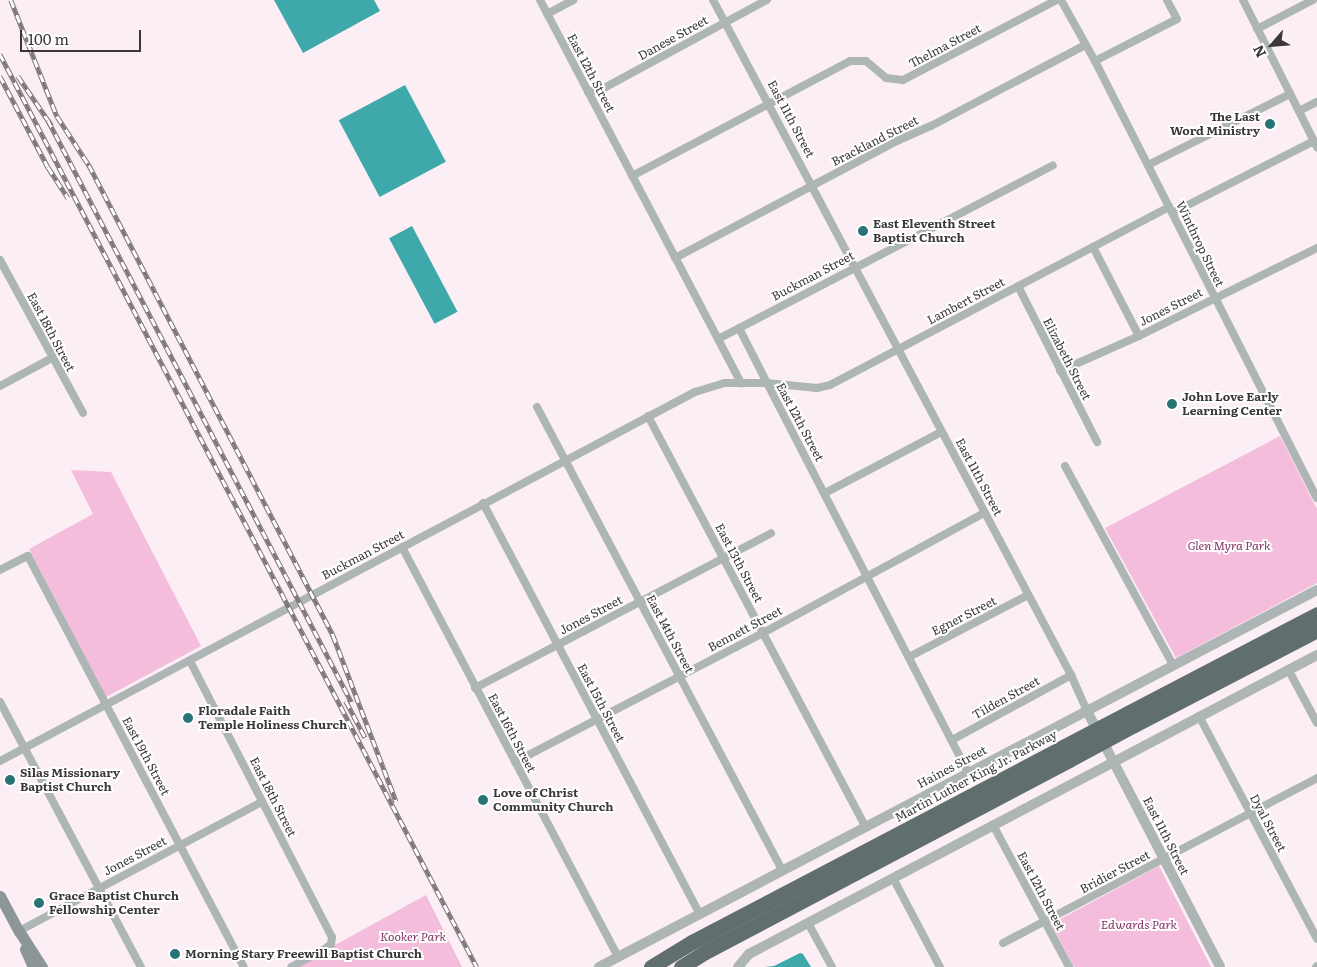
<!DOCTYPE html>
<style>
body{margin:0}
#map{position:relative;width:1317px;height:967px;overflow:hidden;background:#fbeff5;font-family:Literata,serif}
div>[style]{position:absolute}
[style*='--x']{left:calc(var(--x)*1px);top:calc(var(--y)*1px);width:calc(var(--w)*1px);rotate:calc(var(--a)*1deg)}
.green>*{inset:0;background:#f4bddb}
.water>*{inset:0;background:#3fa8ab;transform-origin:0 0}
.minor>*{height:8px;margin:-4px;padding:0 4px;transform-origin:4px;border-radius:4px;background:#aeb5b5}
.tertiary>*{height:10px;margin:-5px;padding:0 5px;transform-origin:5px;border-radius:5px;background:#aeb5b5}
.secondary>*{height:11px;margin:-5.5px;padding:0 5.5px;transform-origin:5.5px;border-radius:5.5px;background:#8d9696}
.motorway>*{height:15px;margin:-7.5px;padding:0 7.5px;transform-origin:7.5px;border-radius:7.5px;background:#616e6e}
.rail>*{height:4.5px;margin-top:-2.25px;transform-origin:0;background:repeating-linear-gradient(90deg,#fff 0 8px,#7d767a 0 16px);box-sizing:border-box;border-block:1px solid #7d767a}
.motorway-bridge>*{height:15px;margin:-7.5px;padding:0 7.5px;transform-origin:7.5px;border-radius:7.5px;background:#616e6e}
.dots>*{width:14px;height:14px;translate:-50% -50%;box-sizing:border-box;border:2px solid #fff;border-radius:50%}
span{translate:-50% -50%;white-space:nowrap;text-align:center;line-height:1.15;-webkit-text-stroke:4px #fff;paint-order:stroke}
.street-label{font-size:12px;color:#3c373a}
.poi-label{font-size:12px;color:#3c373a;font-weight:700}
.right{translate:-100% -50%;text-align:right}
.left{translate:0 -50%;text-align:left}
.park-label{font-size:12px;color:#853567;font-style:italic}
.north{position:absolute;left:1247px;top:20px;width:50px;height:50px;-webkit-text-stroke:4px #fff;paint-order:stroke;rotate:243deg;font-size:14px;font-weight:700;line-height:20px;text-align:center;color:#3c373a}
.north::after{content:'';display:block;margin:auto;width:18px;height:22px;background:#3c373a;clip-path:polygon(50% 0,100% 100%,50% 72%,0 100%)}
.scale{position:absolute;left:20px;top:30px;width:121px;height:22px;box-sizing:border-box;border:2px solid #3c373a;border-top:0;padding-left:6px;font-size:15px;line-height:18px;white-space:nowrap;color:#3c373a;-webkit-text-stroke:4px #fff;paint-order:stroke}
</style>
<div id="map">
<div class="green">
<i style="clip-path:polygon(1280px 436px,1317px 509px,1317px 583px,1176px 658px,1105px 528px)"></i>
<i style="clip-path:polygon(71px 470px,111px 472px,201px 646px,106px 697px,29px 549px,93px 514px)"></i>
<i style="clip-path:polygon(1159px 866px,1211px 967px,1074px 967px,1051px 924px)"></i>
<i style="clip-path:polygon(426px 895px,462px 967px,295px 967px)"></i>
</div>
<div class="water">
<i style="clip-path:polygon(274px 0,374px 0,380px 11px,303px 53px)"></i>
<i style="left:405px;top:85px;width:87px;height:75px;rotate:62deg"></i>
<i style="left:412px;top:226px;width:97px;height:26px;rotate:62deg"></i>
<i style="clip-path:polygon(800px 953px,803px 954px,811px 967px,765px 967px,774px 966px)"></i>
</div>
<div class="minor">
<i style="--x:540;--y:0;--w:433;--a:62.3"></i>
<i style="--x:713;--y:0;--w:764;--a:62.06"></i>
<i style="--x:1071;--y:675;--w:39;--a:66"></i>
<i style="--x:1061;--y:0;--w:70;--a:60.9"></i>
<i style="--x:1095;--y:61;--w:490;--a:63.1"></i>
<i style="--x:1243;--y:0;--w:165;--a:63.3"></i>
<i style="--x:547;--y:14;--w:30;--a:-28"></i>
<i style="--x:1257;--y:29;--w:63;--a:-27.4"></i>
<i style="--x:1095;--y:61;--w:92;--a:-27.1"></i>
<i style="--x:1177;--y:19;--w:21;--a:-118"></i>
<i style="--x:588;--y:92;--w:16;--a:-14"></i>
<i style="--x:604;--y:88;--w:185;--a:-28.4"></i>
<i style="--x:1299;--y:111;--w:20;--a:-27"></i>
<i style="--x:1148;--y:165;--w:159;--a:-26.6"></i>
<i style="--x:632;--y:176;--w:246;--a:-27.8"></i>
<i style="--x:850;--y:61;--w:16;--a:0"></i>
<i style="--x:866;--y:61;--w:26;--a:40"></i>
<i style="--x:886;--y:78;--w:17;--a:7"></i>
<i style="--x:903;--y:80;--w:174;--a:-27.5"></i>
<i style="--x:1172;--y:213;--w:159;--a:-26.9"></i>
<i style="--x:1093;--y:247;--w:100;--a:62.7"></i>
<i style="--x:675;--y:258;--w:253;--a:-27.8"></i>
<i style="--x:899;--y:140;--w:35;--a:-24"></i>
<i style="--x:931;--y:126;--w:174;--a:-27.7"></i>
<i style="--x:0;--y:260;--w:174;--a:61.5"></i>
<i style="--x:1018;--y:286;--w:175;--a:63.1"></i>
<i style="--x:739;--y:328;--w:62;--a:63"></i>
<i style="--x:767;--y:383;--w:50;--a:5.7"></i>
<i style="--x:817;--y:388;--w:13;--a:-13"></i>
<i style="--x:830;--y:385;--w:383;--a:-27.7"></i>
<i style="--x:718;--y:339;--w:377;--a:-27.4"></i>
<i style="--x:1060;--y:371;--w:86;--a:-23.9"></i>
<i style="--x:1139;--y:336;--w:199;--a:-26.3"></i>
<i style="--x:0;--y:386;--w:59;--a:-28.3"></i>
<i style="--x:537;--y:407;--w:524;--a:62.11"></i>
<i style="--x:648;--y:416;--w:465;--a:62.1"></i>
<i style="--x:1065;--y:466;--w:226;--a:61.5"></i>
<i style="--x:825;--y:493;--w:131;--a:-27.7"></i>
<i style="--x:483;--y:503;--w:465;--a:62.2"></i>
<i style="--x:402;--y:547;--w:463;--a:62.2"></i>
<i style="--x:0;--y:570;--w:31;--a:-27"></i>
<i style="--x:28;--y:556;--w:464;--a:62.3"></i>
<i style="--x:909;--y:657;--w:134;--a:-27.5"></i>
<i style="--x:190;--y:661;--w:310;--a:62.8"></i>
<i style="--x:332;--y:937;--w:7;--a:98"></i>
<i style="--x:331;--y:944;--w:8;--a:140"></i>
<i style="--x:325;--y:949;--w:38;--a:152"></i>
<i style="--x:1288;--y:669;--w:61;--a:61.8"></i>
<i style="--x:475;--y:688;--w:334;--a:-27.6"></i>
<i style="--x:0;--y:702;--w:300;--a:62"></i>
<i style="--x:1199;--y:716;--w:252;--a:62.1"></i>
<i style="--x:952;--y:740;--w:136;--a:-28.6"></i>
<i style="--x:0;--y:761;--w:787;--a:-27.97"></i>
<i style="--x:695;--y:392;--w:30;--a:-17"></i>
<i style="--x:724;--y:383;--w:43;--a:0"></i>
<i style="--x:767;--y:383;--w:439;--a:62.7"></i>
<i style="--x:515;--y:762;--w:280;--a:-27.5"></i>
<i style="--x:763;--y:633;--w:251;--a:-28.5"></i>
<i style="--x:993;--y:825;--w:161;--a:61.8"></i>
<i style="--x:893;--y:878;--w:101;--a:62.2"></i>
<i style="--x:808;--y:923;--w:50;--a:61.4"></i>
<i style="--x:19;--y:931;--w:275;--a:-28"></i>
<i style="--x:1003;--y:943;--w:355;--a:-27.7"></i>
<i style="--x:1316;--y:967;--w:1;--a:-45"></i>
</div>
<div class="tertiary">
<i style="--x:1087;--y:711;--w:288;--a:62.5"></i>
<i style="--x:599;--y:967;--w:811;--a:-27.7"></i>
<i style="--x:738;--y:967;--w:17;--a:-50"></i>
<i style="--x:749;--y:954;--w:642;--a:-27.76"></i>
</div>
<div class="secondary">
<i style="--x:0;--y:896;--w:40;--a:62"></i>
<i style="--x:19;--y:931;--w:43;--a:57.4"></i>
<i style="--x:25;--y:949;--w:20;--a:66"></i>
</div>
<div class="motorway">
<i style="--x:1128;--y:713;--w:213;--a:-27.6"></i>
<i style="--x:1134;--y:725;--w:206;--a:-27.4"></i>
<i style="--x:651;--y:967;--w:48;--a:-31.4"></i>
<i style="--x:692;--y:942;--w:419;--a:-27.7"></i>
<i style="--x:681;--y:967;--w:28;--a:-32"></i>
<i style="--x:705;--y:952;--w:412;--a:-27.8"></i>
</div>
<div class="rail">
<i style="--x:11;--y:0;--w:125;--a:68.4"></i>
<i style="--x:57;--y:116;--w:59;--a:56.9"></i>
<i style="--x:89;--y:165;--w:530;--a:62.56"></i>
<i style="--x:333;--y:635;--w:178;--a:69.2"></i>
<i style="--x:0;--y:54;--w:1030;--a:62.42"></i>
<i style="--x:0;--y:76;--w:103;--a:62.2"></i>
<i style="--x:48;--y:167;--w:37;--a:57"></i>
<i style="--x:18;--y:76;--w:60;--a:55.8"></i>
<i style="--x:48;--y:120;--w:657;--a:62.46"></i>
<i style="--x:346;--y:701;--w:41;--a:62.2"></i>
</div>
<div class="motorway-bridge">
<i style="--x:1063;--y:747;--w:73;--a:-27.6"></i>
<i style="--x:1069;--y:760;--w:74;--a:-28.3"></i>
</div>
<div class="dots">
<i style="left:1270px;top:124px;background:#287375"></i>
<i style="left:863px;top:231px;background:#287375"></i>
<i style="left:1172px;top:404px;background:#287375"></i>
<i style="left:188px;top:718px;background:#287375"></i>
<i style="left:10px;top:780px;background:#287375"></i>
<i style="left:483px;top:800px;background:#287375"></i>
<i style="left:39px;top:903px;background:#287375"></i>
<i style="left:175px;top:954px;background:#287375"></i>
</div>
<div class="street-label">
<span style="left:673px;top:38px;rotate:-29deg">Danese Street</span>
<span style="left:945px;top:46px;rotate:-28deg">Thelma Street</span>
<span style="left:591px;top:73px;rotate:62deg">East 12th Street</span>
<span style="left:791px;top:119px;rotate:62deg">East 11th Street</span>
<span style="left:875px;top:141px;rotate:-27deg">Brackland Street</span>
<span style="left:1200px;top:244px;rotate:64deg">Winthrop Street</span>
<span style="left:813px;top:276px;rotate:-28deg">Buckman Street</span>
<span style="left:966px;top:301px;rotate:-28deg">Lambert Street</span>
<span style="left:1171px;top:307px;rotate:-27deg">Jones Street</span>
<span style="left:51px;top:332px;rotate:62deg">East 18th Street</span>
<span style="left:1067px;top:359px;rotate:63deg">Elizabeth Street</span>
<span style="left:800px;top:422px;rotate:62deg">East 12th Street</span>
<span style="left:979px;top:477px;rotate:62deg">East 11th Street</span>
<span style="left:363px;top:555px;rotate:-28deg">Buckman Street</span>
<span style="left:739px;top:563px;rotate:62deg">East 13th Street</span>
<span style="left:591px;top:615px;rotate:-28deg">Jones Street</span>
<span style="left:964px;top:616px;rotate:-27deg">Egner Street</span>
<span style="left:745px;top:629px;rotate:-28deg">Bennett Street</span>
<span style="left:670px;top:634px;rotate:62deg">East 14th Street</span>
<span style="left:1006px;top:698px;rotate:-29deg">Tilden Street</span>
<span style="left:601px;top:703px;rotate:62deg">East 15th Street</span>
<span style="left:512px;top:733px;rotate:62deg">East 16th Street</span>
<span style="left:146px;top:756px;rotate:62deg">East 19th Street</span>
<span style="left:952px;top:767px;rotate:-28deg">Haines Street</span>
<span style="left:976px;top:776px;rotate:-28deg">Martin Luther King Jr. Parkway</span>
<span style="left:273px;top:797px;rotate:63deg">East 18th Street</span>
<span style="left:1268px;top:823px;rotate:62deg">Dyal Street</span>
<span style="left:1166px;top:836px;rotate:63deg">East 11th Street</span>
<span style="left:135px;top:856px;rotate:-28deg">Jones Street</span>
<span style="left:1115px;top:872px;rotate:-28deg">Bridier Street</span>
<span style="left:1041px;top:891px;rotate:62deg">East 12th Street</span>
</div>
<div class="poi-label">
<span class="right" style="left:1260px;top:124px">The Last<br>Word Ministry</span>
<span class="left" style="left:873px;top:231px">East Eleventh Street<br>Baptist Church</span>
<span class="left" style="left:1182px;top:404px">John Love Early<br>Learning Center</span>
<span class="left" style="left:198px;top:718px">Floradale Faith<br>Temple Holiness Church</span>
<span class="left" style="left:20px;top:780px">Silas Missionary<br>Baptist Church</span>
<span class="left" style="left:493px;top:800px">Love of Christ<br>Community Church</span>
<span class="left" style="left:49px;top:903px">Grace Baptist Church<br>Fellowship Center</span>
<span class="left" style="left:185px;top:954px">Morning Stary Freewill Baptist Church</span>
</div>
<div class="park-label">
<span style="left:1229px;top:546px">Glen Myra Park</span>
<span style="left:1139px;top:925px">Edwards Park</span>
<span style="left:413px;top:937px">Kooker Park</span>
</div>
<div class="north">N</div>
<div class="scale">100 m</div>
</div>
